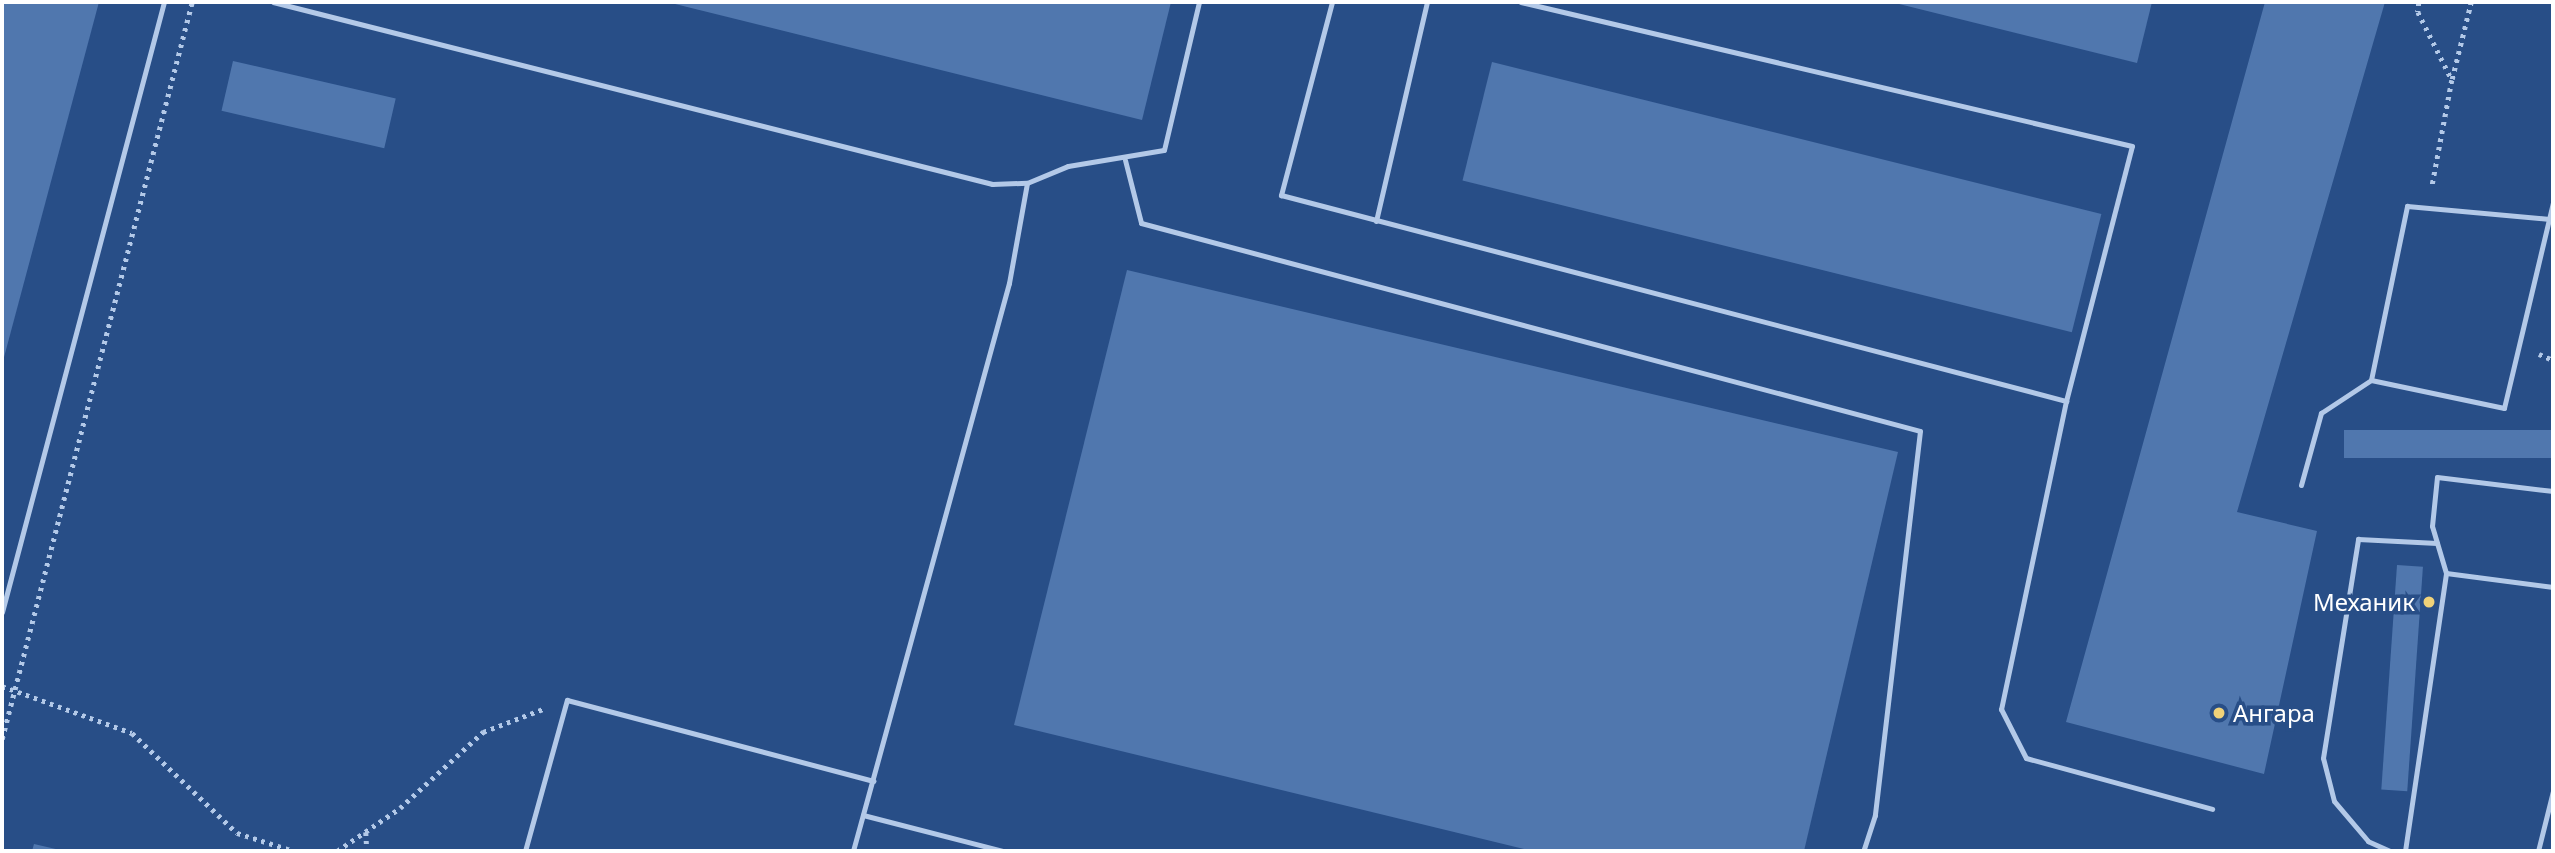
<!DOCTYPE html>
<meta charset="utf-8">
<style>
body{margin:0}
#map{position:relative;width:2555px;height:853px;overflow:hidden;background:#284e87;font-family:"Noto Sans",sans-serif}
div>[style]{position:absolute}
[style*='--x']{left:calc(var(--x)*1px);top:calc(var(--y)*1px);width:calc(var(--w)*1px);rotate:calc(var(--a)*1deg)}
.building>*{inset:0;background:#5077ae;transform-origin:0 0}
.path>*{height:4.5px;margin-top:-2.25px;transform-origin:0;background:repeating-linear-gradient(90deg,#b3c9e8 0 3.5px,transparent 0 8.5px)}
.lane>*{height:5px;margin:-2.5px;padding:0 2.5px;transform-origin:2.5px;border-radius:2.5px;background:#b3c9e8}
.dots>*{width:19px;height:19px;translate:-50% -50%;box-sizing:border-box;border:4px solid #284e87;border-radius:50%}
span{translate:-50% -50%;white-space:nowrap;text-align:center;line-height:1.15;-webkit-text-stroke:7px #284e87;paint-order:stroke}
.poi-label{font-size:24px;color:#fff}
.right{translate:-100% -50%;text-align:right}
.left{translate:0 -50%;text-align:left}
.frame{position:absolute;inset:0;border:4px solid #fff;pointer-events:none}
</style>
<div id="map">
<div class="building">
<i style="clip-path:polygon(2px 2px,99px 2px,3px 361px,2px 361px)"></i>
<i style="clip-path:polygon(667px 2px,1171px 2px,1142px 120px)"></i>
<i style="clip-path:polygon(1891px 2px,2152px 2px,2137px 63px)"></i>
<i style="clip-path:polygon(2265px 2px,2385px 2px,2237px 512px,2317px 531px,2264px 774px,2066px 722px)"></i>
<i style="left:233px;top:61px;width:167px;height:51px;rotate:13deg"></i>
<i style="left:1492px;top:62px;width:628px;height:122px;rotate:14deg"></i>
<i style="clip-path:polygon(1127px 270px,1898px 452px,1804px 851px,1532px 851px,1014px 725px)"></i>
<i style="left:2553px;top:430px;width:28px;height:209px;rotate:90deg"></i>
<i style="left:2397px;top:565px;width:26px;height:225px;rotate:4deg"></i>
<i style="clip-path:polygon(34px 844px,60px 850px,60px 851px,32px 851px)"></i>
</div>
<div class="path">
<i style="--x:2419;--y:2;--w:10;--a:96"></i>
<i style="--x:2418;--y:12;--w:76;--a:63.4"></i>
<i style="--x:2452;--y:80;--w:109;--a:100.6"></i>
<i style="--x:2452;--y:79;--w:79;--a:-76.1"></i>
<i style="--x:2539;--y:354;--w:15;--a:23"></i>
<i style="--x:2;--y:686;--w:138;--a:19.9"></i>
<i style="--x:132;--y:733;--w:145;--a:43.6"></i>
<i style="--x:237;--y:833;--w:60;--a:17.5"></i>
<i style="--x:2;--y:739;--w:761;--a:-75.54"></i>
<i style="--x:366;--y:832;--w:19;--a:87"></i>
<i style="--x:337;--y:851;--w:76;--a:-34.3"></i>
<i style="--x:400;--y:808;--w:113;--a:-42.5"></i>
<i style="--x:483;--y:732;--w:64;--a:-21"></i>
</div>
<div class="lane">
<i style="--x:273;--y:2;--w:742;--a:14.2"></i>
<i style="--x:992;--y:184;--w:35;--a:-2"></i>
<i style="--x:1027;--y:183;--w:102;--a:100.2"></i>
<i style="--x:1009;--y:283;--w:589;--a:105.36"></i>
<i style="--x:1332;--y:2;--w:200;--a:104.8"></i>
<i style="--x:1281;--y:195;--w:812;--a:14.7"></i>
<i style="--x:2066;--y:401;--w:263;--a:-75.5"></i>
<i style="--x:2132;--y:146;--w:628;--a:-166.74"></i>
<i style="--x:1125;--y:160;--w:65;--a:75.7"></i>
<i style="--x:1141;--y:223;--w:806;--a:14.95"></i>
<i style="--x:1920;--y:431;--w:387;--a:96.7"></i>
<i style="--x:1875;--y:815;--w:38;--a:108"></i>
<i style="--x:1027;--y:183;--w:44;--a:-22.5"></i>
<i style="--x:1068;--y:166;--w:97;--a:-9.5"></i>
<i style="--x:1164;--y:150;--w:152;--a:-76.7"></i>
<i style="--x:1376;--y:221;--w:225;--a:-76.9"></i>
<i style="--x:2371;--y:380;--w:136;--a:11.9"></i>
<i style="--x:2504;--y:408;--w:211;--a:-76.6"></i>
<i style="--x:2066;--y:401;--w:315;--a:101.9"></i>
<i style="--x:2001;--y:709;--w:55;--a:63"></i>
<i style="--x:2026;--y:758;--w:193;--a:15.3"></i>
<i style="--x:2301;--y:485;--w:75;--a:-74.5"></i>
<i style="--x:2321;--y:413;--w:60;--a:-33.4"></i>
<i style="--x:2371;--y:380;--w:178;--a:-78.3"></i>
<i style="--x:2407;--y:206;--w:143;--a:5.2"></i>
<i style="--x:2446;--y:573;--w:49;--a:-106.6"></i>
<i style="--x:2432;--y:526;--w:49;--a:-84.2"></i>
<i style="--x:2437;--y:477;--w:117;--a:6.9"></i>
<i style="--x:2;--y:612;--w:631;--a:-75.13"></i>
<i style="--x:863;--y:815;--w:145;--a:14.4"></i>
<i style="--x:525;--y:851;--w:157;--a:-74.5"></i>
<i style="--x:567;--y:700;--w:317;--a:14.8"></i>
<i style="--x:2390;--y:851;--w:24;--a:-156"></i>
<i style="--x:2368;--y:841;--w:52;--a:-130.4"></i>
<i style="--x:2334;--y:801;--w:44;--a:-104.3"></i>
<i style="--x:2323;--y:758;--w:222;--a:-80.9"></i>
<i style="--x:2358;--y:539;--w:79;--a:2.9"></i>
<i style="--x:2405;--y:851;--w:281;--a:-81.6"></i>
<i style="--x:2446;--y:573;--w:108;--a:7.5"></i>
<i style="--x:2538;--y:851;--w:62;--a:-76"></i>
</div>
<div class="dots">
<i style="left:2429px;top:602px;background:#f0d279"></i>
<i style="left:2219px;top:713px;background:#f0d279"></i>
</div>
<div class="poi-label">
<span class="right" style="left:2415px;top:602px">Механик</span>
<span class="left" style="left:2233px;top:713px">Ангара</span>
</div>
<div class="frame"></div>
</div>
